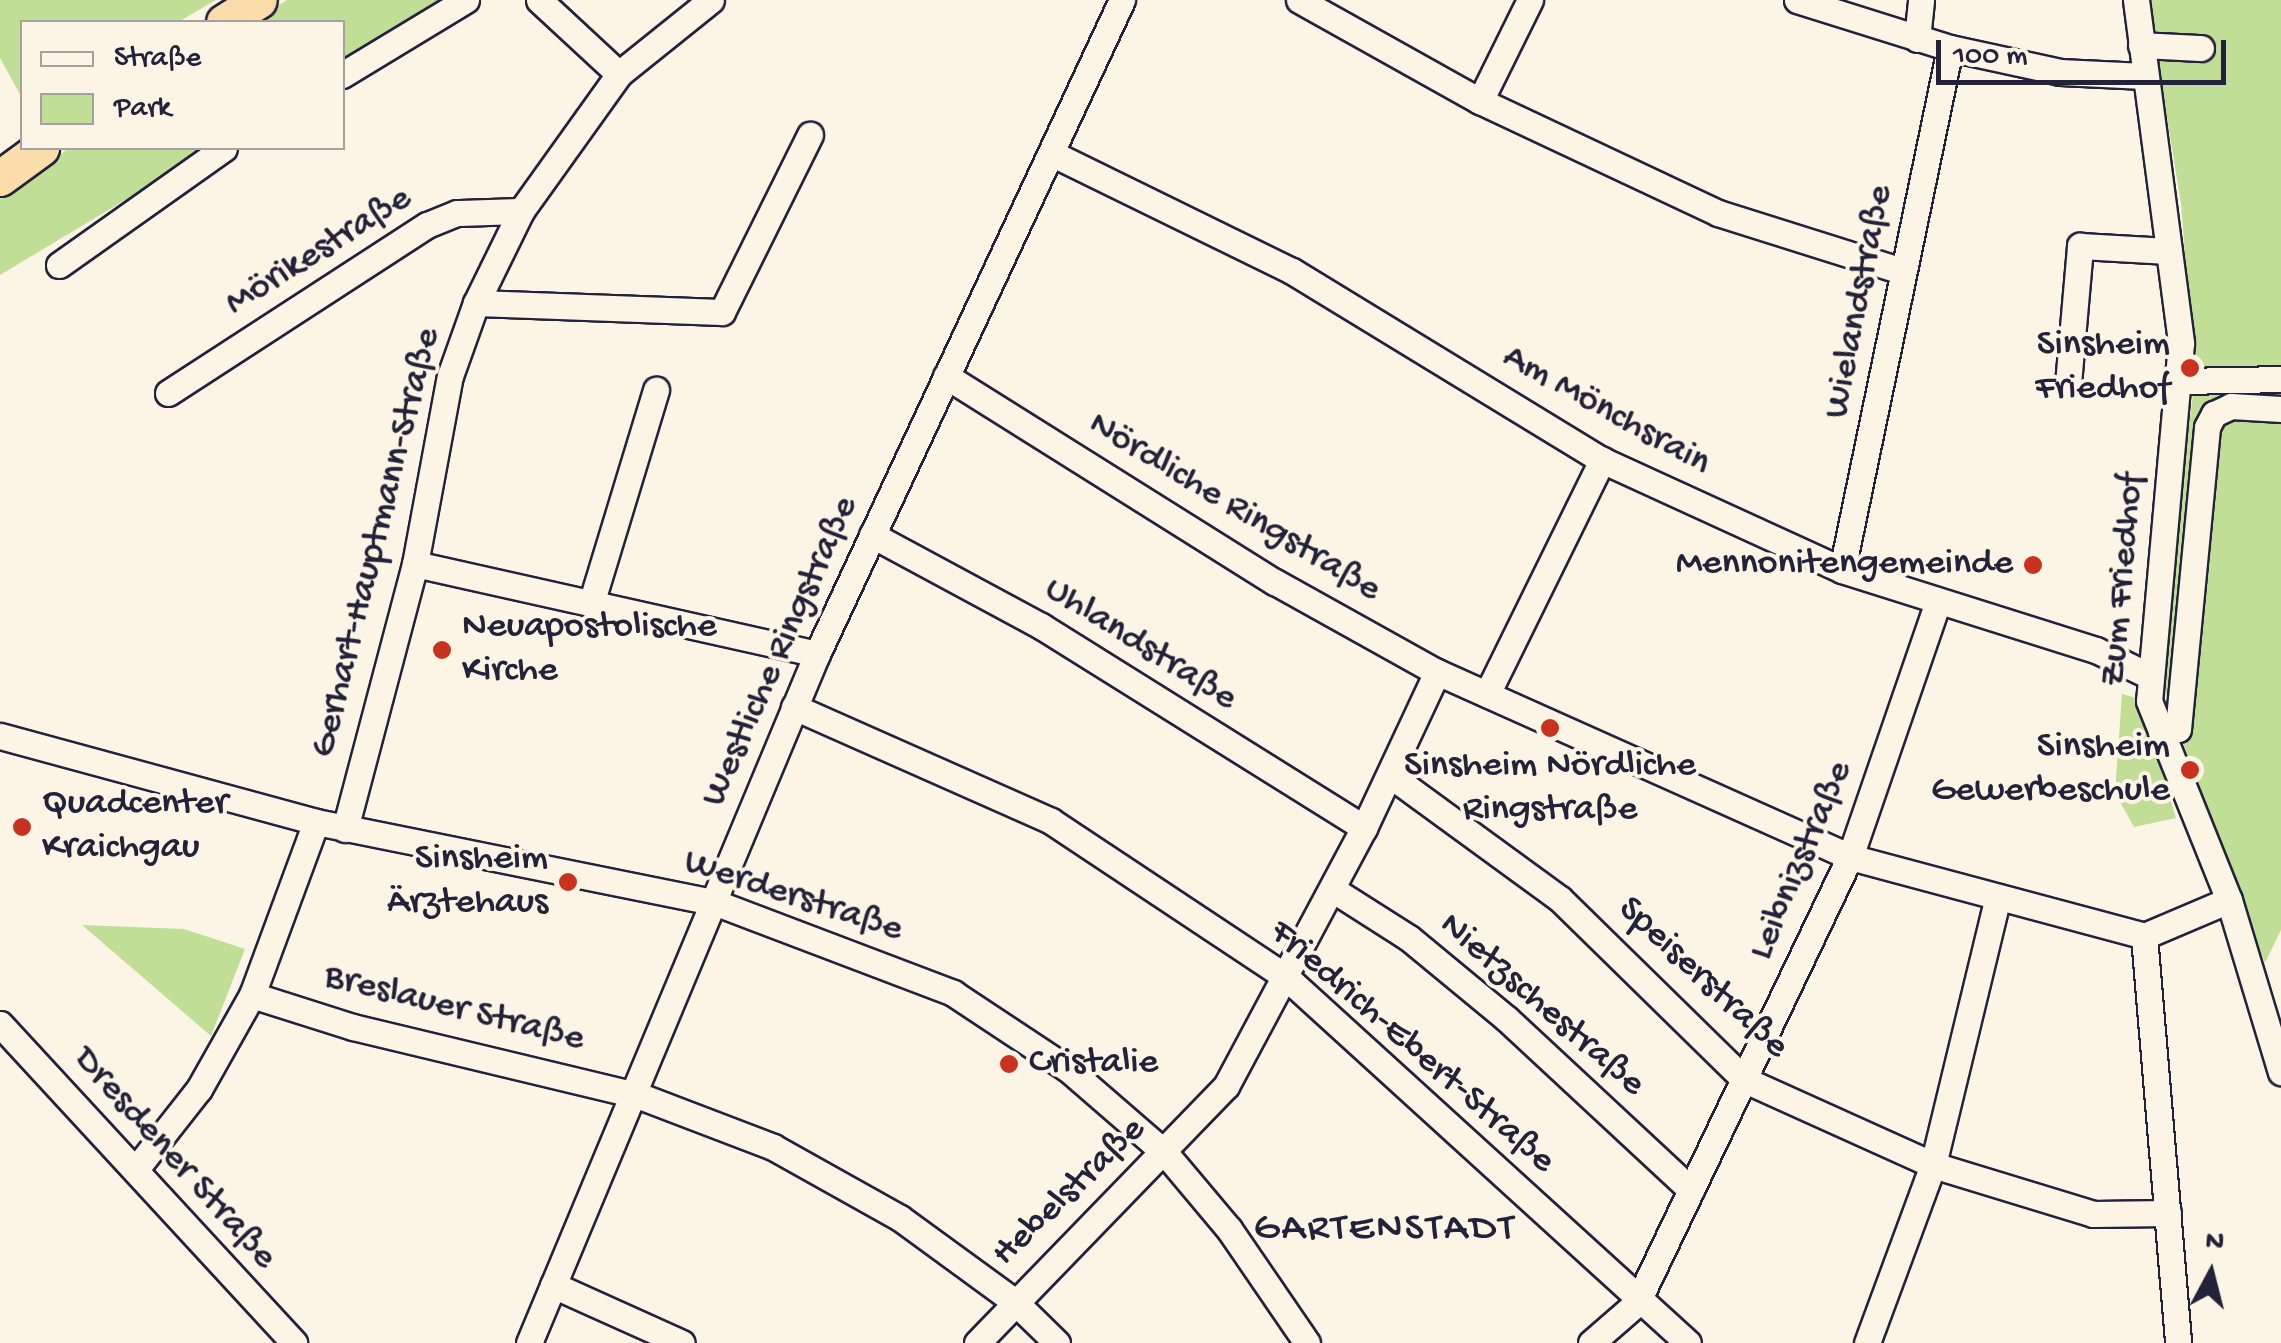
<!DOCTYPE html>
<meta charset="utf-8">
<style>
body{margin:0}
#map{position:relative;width:2281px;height:1343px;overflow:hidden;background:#fcf5e5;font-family:"Gochi Hand",sans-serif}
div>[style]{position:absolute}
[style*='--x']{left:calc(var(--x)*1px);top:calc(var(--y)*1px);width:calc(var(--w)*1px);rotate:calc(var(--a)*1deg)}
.green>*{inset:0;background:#c0de96}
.roads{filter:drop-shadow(2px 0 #22223b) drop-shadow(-2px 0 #22223b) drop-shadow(0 2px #22223b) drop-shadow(0 -2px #22223b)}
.minor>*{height:25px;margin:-12.5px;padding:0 12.5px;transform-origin:12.5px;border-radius:12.5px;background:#fcf5e5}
.highway>*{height:35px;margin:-17.5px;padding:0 17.5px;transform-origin:17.5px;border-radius:17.5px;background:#faddab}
.dots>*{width:28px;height:28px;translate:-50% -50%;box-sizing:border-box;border:5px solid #fcf5e5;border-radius:50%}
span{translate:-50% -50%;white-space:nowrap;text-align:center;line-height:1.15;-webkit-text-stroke:8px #fcf5e5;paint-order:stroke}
.street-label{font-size:38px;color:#22223b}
.poi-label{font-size:38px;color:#22223b}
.right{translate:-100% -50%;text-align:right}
.left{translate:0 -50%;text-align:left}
.neighbourhood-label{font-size:40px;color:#22223b;letter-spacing:2.5px}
.legend{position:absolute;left:20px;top:20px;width:325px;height:130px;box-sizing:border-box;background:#fcf5e5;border:2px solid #a5a1a1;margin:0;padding:12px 18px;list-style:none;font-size:30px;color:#22223b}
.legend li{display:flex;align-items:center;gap:20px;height:50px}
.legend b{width:50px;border:2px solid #a5a1a1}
.north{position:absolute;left:2161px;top:1223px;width:100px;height:100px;-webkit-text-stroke:8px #fcf5e5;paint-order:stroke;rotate:7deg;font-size:28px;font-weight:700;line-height:40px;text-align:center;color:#22223b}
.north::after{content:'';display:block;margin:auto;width:35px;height:45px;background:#22223b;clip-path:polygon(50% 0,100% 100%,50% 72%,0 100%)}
.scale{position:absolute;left:1936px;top:40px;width:290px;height:45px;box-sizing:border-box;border:5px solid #22223b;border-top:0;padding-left:12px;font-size:30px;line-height:35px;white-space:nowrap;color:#22223b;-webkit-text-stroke:8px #fcf5e5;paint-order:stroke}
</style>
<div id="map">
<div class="green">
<i style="clip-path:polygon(0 0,216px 0,178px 22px,22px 22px,22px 98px,0 58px)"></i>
<i style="clip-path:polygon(287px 0,454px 0,343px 68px,342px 22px,251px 22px)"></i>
<i style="clip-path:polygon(2148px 0,2281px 0,2281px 930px,2265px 963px,2165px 694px,2165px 619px,2195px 378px,2181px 204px)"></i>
<i style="clip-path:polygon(69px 148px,212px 148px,0 275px,0 197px)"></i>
<i style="clip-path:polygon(2122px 694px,2140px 699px,2176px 818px,2134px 827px,2115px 793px)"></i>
<i style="clip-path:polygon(82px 925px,184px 929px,245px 949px,211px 1036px)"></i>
</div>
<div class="roads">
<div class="minor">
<i style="--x:539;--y:0;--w:109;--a:42.8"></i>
<i style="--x:1299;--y:0;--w:207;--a:29.2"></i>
<i style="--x:1480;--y:101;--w:263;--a:25.2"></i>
<i style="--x:1718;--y:213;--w:193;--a:17.5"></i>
<i style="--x:1797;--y:0;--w:160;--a:17.4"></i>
<i style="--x:1950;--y:48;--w:113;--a:12.3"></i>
<i style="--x:2060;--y:72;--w:84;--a:2.7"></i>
<i style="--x:2136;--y:0;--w:346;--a:82.5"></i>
<i style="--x:2181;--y:343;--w:359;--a:95.1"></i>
<i style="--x:2149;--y:701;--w:214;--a:68.1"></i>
<i style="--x:2229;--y:900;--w:180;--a:73.2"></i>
<i style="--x:1917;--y:39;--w:39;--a:-84"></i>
<i style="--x:2141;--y:45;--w:60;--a:2.9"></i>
<i style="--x:342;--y:75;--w:145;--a:-31.2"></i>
<i style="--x:1480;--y:101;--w:113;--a:-63.7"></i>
<i style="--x:1055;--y:155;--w:264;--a:26.1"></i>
<i style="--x:1292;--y:271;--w:363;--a:31.4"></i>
<i style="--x:1602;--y:460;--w:264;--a:24.6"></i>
<i style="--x:1842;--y:570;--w:266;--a:17.5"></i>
<i style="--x:2096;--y:650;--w:58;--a:25.7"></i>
<i style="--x:59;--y:265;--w:202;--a:-35.3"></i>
<i style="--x:476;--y:303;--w:246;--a:2.1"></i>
<i style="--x:722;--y:312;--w:198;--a:-63.6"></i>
<i style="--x:946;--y:376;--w:388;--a:32.1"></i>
<i style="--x:1275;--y:582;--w:185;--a:29.1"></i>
<i style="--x:1437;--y:672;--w:453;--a:24.1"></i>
<i style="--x:1850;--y:857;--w:304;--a:15"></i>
<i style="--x:2181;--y:381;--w:100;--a:-1.1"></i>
<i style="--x:2068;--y:384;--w:139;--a:-85"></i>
<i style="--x:2080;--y:246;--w:89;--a:3.2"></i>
<i style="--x:168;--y:393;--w:309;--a:-33"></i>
<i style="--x:427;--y:225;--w:32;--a:-22"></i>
<i style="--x:457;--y:213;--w:64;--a:-1.8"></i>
<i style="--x:872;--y:535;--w:192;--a:28.3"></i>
<i style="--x:1041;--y:626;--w:381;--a:32"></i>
<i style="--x:415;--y:564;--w:412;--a:12.6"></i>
<i style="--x:1842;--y:570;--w:533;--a:-78.31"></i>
<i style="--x:591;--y:604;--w:224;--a:-73.1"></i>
<i style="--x:1487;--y:694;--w:261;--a:-63.8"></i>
<i style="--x:794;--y:707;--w:281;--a:23.9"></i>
<i style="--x:1051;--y:821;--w:283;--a:33.6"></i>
<i style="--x:1287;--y:978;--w:542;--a:42.31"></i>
<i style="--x:2161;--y:732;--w:17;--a:-10"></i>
<i style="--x:2178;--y:729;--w:303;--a:-84.5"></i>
<i style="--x:2207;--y:427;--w:15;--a:-62"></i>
<i style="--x:2214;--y:414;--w:19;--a:-25"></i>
<i style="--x:2231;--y:406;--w:50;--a:3.4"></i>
<i style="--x:0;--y:736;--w:327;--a:15.2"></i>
<i style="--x:316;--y:822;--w:406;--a:11.4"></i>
<i style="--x:714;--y:902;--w:256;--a:20.8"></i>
<i style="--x:953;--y:993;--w:138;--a:33.5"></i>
<i style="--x:1068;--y:1069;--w:130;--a:40.9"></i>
<i style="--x:1166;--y:1154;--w:98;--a:50"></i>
<i style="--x:1229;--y:1229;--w:138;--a:55.6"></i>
<i style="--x:1390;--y:775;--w:210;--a:36.1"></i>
<i style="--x:1560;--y:899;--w:259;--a:44.4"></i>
<i style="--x:1745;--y:1080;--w:206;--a:24.3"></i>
<i style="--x:1933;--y:1165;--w:167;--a:17"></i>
<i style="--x:2093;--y:1214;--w:75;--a:-0.8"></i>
<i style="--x:345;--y:829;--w:274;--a:-75.2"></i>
<i style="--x:415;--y:564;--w:191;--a:-79.5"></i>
<i style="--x:450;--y:376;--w:77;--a:-70.4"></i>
<i style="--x:476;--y:303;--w:102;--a:-63.9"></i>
<i style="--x:521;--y:211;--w:168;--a:-54.4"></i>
<i style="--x:619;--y:74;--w:118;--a:-38.8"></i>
<i style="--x:1332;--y:889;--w:91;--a:32.5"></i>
<i style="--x:1409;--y:938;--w:127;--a:39.6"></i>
<i style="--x:1507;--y:1019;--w:251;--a:42.9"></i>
<i style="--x:2144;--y:936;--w:408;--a:85.2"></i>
<i style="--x:2144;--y:936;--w:92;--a:-23"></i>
<i style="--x:252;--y:995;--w:106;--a:17.6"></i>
<i style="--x:353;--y:1027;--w:292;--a:13.5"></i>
<i style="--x:637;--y:1095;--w:146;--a:20.9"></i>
<i style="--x:773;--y:1147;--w:145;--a:29.2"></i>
<i style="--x:900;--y:1218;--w:141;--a:36.1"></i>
<i style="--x:1014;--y:1301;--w:60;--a:44.3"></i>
<i style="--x:0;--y:1024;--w:434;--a:47.3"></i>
<i style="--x:136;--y:1169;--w:102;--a:-51.8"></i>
<i style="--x:199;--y:1089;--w:108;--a:-60.6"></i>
<i style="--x:252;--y:995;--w:184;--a:-69.7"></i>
<i style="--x:553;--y:1285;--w:141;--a:24.2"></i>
<i style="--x:529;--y:1343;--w:747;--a:-67.32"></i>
<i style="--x:817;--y:654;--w:722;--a:-65"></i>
<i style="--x:977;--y:1343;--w:358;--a:-45.9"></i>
<i style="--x:1226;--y:1086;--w:293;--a:-61.9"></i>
<i style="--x:1364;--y:828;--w:172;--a:-64.9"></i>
<i style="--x:1591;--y:1343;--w:61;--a:-41"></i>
<i style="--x:1637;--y:1303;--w:494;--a:-64.5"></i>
<i style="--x:1850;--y:857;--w:270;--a:-71"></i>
<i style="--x:1867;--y:1343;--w:190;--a:-69.7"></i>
<i style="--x:1933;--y:1165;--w:273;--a:-76.4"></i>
</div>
<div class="highway">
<i style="--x:224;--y:22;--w:41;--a:-32.2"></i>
<i style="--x:0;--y:178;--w:51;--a:-36.2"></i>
</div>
</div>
<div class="dots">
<i style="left:2190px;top:368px;background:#c8321e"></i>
<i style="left:2033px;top:565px;background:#c8321e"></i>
<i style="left:442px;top:650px;background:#c8321e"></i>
<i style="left:1550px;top:728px;background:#c8321e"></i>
<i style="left:2190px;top:770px;background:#c8321e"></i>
<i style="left:22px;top:827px;background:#c8321e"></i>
<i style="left:568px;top:882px;background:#c8321e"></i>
<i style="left:1009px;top:1064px;background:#c8321e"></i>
</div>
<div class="street-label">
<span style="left:319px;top:252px;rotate:-32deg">Mörikestraße</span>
<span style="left:1860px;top:302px;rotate:-79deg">Wielandstraße</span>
<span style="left:1606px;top:411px;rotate:29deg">Am Mönchsrain</span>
<span style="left:1234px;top:508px;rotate:31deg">Nördliche Ringstraße</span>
<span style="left:377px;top:543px;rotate:-76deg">Gerhart-Hauptmann-Straße</span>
<span style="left:2124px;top:580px;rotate:-85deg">Zum Friedhof</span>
<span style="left:1140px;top:645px;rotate:32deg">Uhlandstraße</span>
<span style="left:781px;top:652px;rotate:-66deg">Westliche Ringstraße</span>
<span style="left:1802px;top:861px;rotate:-67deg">Leibnizstraße</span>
<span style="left:793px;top:897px;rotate:18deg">Werderstraße</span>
<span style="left:1702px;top:979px;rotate:43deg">Speiserstraße</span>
<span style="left:1541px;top:1006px;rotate:41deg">Nietzschestraße</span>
<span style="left:454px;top:1009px;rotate:14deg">Breslauer Straße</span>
<span style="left:1411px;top:1048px;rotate:41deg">Friedrich-Ebert-Straße</span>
<span style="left:174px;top:1159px;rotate:48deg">Dresdener Straße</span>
<span style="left:1070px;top:1193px;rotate:-44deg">Hebelstraße</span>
</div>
<div class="poi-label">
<span class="right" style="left:2170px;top:368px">Sinsheim<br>Friedhof</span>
<span class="right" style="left:2013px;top:565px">Mennonitengemeinde</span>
<span class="left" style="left:462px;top:650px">Neuapostolische<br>Kirche</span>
<span class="right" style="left:2170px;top:770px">Sinsheim<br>Gewerbeschule</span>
<span style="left:1550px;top:789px">Sinsheim Nördliche<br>Ringstraße</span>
<span class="left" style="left:42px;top:827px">Quadcenter<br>Kraichgau</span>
<span class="right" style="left:548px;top:882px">Sinsheim<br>Ärztehaus</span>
<span class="left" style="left:1029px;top:1064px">Cristalie</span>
</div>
<div class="neighbourhood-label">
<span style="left:1385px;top:1230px">GARTENSTADT</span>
</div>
<ul class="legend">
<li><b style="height:12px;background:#fcf5e5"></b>Straße</li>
<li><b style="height:28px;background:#c0de96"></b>Park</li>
</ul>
<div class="north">N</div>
<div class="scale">100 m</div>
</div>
